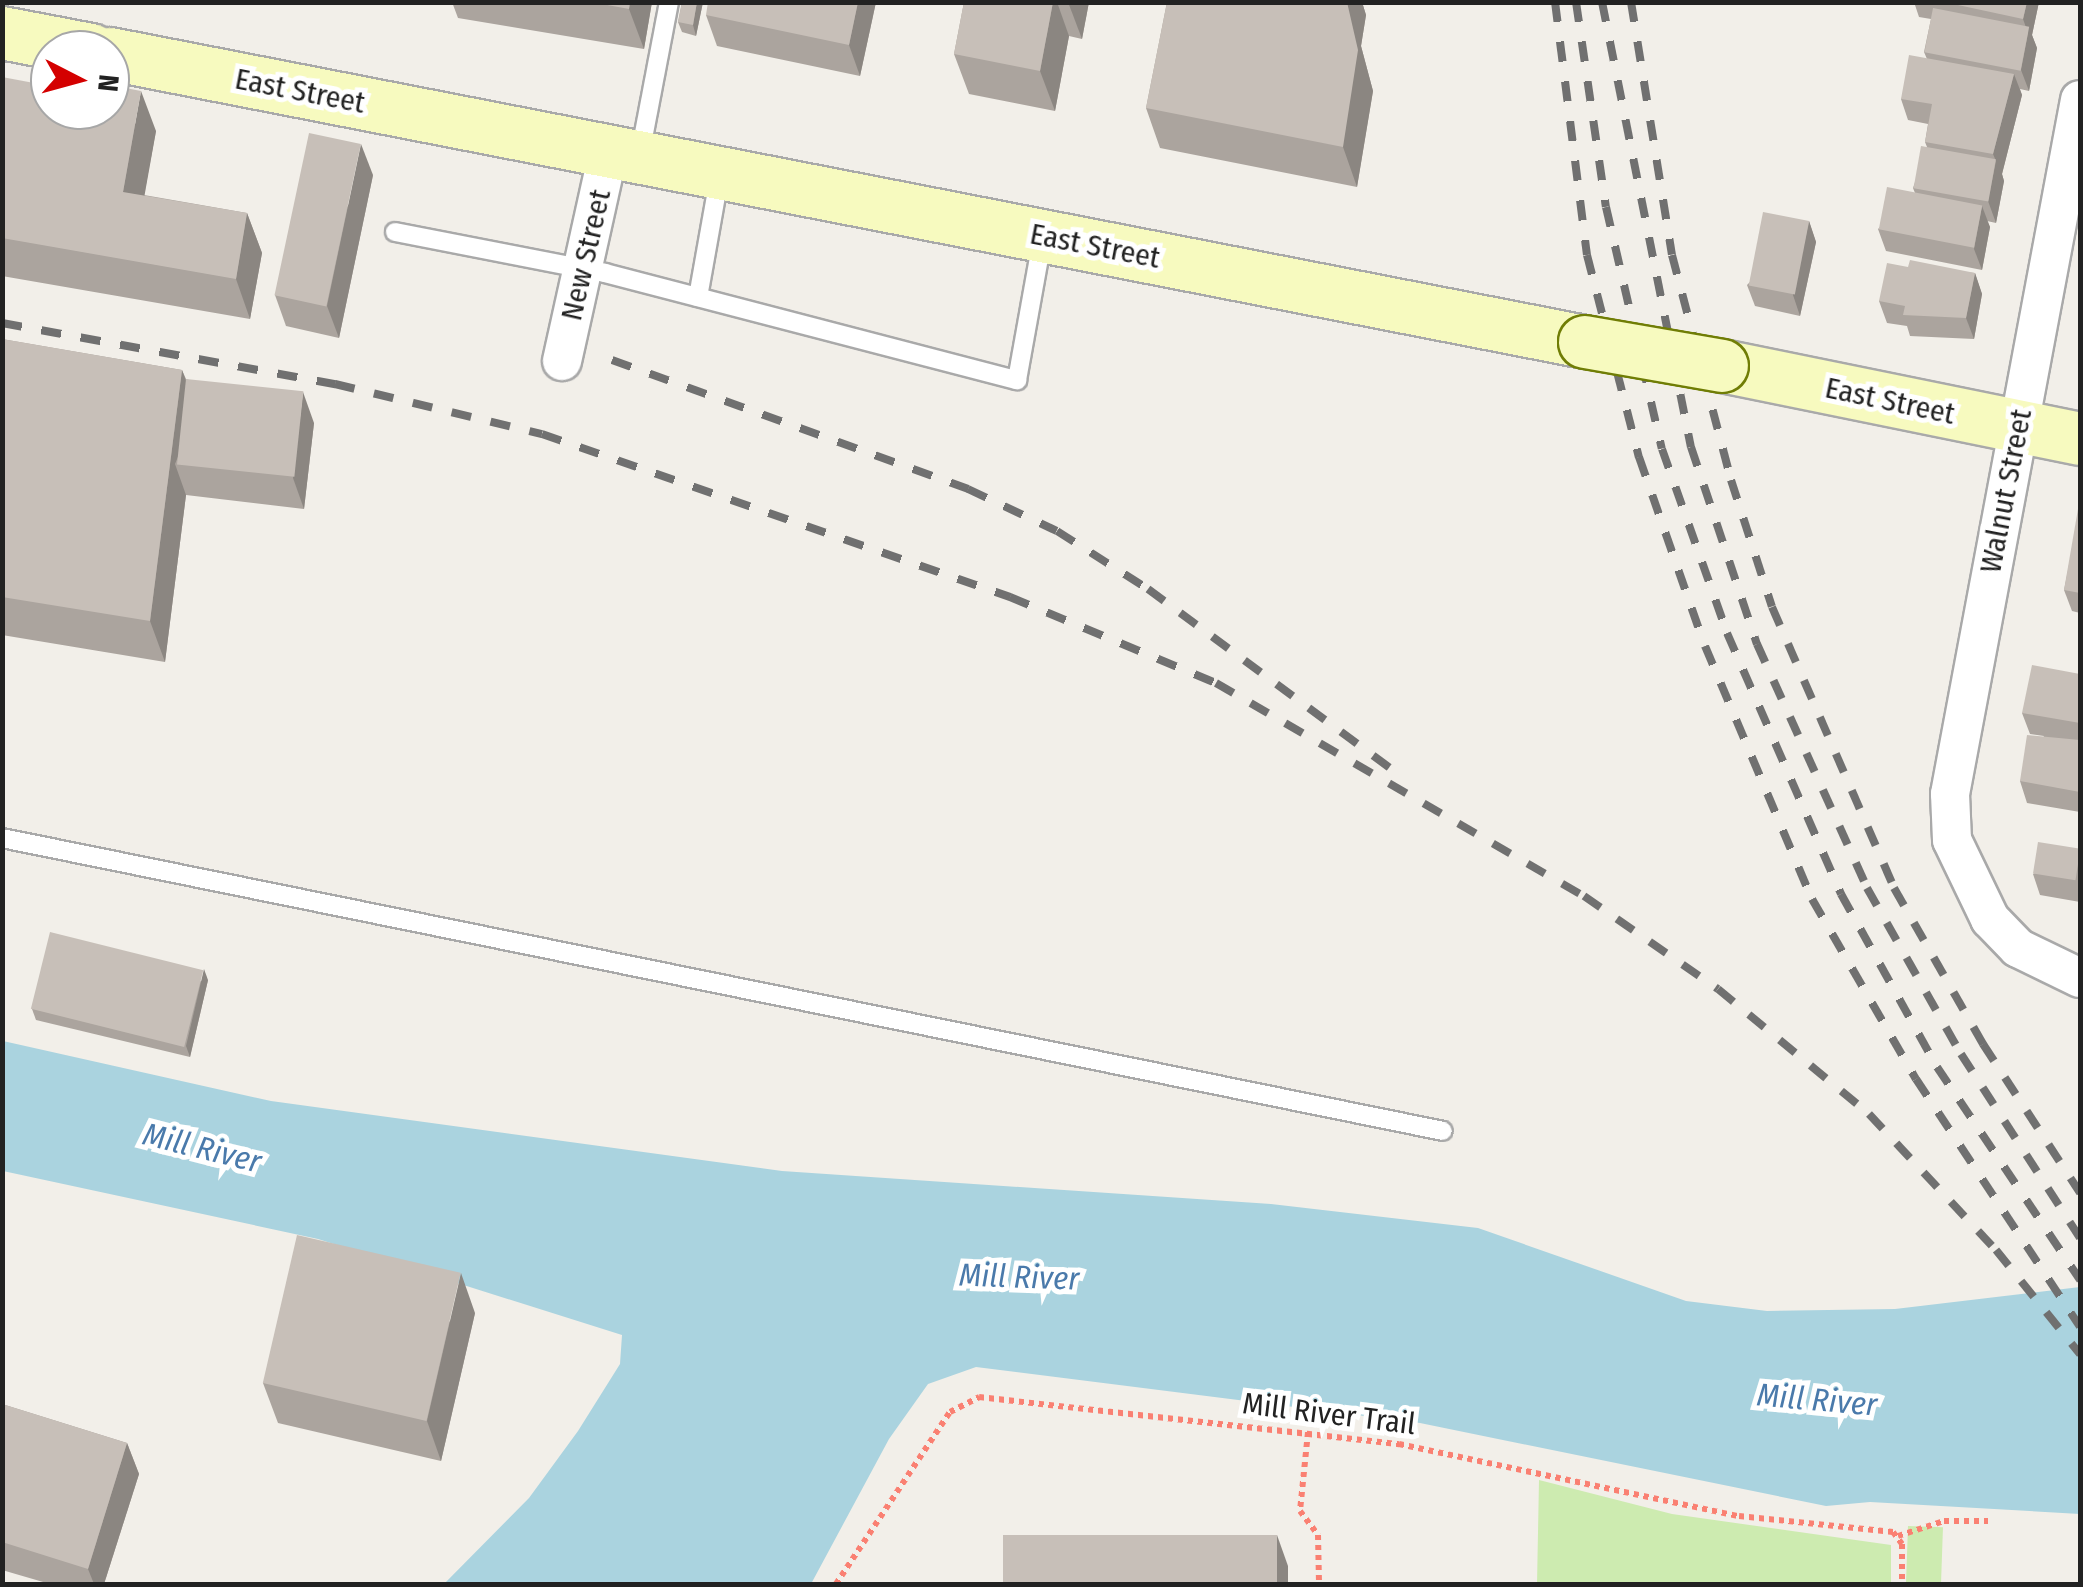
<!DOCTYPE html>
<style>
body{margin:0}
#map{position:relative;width:2083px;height:1587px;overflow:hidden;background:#f2efe9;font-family:"Fira Sans Condensed",sans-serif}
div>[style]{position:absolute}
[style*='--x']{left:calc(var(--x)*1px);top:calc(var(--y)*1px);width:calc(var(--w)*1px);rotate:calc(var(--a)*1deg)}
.grass>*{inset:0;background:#cdebb0;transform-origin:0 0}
.water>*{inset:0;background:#aad3df}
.path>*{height:6px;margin-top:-3px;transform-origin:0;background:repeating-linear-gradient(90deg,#fa8072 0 5px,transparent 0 10px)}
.roads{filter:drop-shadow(2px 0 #a9a9a9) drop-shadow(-2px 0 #a9a9a9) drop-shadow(0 2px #a9a9a9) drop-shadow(0 -2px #a9a9a9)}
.lane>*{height:18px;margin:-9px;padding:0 9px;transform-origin:9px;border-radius:9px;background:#fff}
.street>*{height:38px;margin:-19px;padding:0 19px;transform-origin:19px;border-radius:19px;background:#fff}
.secondary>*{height:52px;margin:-26px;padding:0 26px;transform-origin:26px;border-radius:26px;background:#f7fabf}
.rail>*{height:8px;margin-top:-4px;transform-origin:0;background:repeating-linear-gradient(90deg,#707070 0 20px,transparent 0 40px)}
.bridges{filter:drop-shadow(2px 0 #707d05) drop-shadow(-2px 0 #707d05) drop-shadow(0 2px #707d05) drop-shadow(0 -2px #707d05)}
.secondary-bridge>*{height:52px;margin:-26px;padding:0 26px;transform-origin:26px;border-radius:26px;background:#f7fabf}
.wall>*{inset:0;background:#aba49e}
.shaded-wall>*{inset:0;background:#8b8681}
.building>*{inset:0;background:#c7bfb8;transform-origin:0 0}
span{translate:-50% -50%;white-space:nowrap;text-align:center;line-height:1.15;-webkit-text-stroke:10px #fff;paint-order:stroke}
.street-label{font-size:30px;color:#222}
.water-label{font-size:32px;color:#4a7aab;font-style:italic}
.frame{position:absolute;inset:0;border:5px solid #222;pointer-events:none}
.north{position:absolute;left:30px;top:30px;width:100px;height:100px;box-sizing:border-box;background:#fff;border:2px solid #a7a7a7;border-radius:50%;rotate:96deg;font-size:28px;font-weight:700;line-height:40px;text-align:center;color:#222}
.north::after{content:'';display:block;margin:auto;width:35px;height:45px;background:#d40000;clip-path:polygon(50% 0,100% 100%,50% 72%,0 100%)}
</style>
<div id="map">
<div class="grass">
<i style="clip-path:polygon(1539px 1480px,1672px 1514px,1891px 1545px,1891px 1584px,1537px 1584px)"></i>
<i style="left:1908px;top:1526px;width:35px;height:58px;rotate:2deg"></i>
</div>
<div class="water">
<i style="clip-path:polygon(3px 1041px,271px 1101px,782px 1171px,1271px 1204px,1478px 1228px,1686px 1301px,1767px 1311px,1895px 1309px,2080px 1287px,2080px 1514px,1870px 1502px,1826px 1506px,1420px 1423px,976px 1367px,928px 1384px,889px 1439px,811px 1584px,444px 1584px,529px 1498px,578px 1431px,620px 1364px,622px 1335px,318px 1239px,3px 1171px)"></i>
</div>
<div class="path">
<i style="--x:1308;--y:1432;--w:79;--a:95.8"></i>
<i style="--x:1300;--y:1511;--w:30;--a:53"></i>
<i style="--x:1318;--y:1535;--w:49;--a:88.8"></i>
<i style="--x:1898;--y:1536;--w:48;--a:-18.1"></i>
<i style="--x:1944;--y:1521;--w:44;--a:0"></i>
<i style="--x:836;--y:1584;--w:206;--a:-56.5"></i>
<i style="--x:950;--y:1412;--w:33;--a:-27"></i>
<i style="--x:979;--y:1397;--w:423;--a:6.4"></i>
<i style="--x:1399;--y:1444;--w:348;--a:12"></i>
<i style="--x:1739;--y:1516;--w:155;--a:5.9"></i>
<i style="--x:1893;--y:1532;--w:15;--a:53"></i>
<i style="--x:1902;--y:1544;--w:40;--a:90"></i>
</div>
<div class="roads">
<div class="lane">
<i style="--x:640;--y:154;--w:155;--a:-79.2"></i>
<i style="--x:395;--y:232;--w:214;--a:11"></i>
<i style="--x:605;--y:273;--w:426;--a:14.6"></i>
<i style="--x:1017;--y:380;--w:141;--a:-79.8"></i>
<i style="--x:698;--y:297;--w:120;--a:-79.9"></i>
<i style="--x:2;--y:838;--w:1470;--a:11.49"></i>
</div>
<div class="street">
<i style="--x:2080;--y:100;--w:706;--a:100.61"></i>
<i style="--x:1950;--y:794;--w:46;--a:87.5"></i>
<i style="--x:1952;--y:840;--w:88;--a:64.3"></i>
<i style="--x:1990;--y:919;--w:40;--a:46"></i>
<i style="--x:2018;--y:948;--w:69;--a:25.8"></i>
<i style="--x:562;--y:361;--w:217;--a:-77.5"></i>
</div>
<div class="secondary">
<i style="--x:2;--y:33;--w:91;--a:10.8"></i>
<i style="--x:110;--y:54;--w:1503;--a:11.05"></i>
<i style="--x:1722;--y:366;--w:365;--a:11.5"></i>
</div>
</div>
<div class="rail">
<i style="--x:1555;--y:2;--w:255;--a:82.8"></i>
<i style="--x:1587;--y:255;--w:209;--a:75.6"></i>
<i style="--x:1639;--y:457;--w:200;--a:70.8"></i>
<i style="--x:1705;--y:646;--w:275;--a:67.1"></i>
<i style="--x:1812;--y:899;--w:208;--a:60"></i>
<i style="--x:1916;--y:1079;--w:297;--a:56.5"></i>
<i style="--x:1576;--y:2;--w:207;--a:81.7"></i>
<i style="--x:1606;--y:207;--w:248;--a:77"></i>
<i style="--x:1662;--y:449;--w:195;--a:70.5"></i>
<i style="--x:1727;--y:633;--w:285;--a:66.4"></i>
<i style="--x:1841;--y:894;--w:198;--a:61"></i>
<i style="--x:1937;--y:1067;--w:257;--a:56.1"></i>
<i style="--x:1602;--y:2;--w:454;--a:78.7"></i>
<i style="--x:1691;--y:447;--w:208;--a:71.5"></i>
<i style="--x:1757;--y:644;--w:268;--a:65.7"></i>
<i style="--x:1867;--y:888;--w:191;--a:60.5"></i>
<i style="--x:1961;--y:1054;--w:219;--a:57.1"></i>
<i style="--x:1631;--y:2;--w:256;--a:80.8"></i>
<i style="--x:1672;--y:255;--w:233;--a:75.3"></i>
<i style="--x:1731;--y:480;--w:133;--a:72.1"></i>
<i style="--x:1772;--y:607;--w:306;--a:66.5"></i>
<i style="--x:1894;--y:888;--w:180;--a:60.3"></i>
<i style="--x:1983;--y:1044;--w:178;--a:56.9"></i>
<i style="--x:2;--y:323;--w:339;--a:10.4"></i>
<i style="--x:335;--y:384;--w:213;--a:13.6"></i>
<i style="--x:542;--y:434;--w:496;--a:19.2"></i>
<i style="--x:1010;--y:597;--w:223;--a:22.7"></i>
<i style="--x:1216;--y:683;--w:425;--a:30.1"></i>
<i style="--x:1584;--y:896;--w:163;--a:34.8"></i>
<i style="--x:1718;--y:989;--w:196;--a:39.6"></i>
<i style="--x:1869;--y:1114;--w:186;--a:47"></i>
<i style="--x:1996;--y:1250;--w:134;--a:51.1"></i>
<i style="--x:612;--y:360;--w:379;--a:19.9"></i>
<i style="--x:968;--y:489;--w:98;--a:25.3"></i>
<i style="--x:1057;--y:531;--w:108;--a:32.5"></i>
<i style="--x:1148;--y:589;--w:301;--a:36.5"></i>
</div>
<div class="bridges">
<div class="secondary-bridge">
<i style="--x:1585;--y:342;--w:139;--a:9.9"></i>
</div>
</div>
<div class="wall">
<i style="clip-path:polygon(452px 2px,652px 2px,644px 49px,458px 18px)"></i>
<i style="clip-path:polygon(682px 2px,703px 2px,696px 36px,682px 32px,678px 22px)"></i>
<i style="clip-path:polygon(876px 2px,860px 76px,717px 46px,706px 15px)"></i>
<i style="clip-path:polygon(964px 2px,1089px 2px,1082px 39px,1069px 36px,1055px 111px,969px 94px,954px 54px)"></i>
<i style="clip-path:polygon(1167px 2px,1362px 2px,1366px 15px,1361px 46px,1373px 91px,1357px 187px,1160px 148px,1146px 108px)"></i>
<i style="clip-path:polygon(1914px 2px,2039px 2px,2032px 35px,2037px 48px,2029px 91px,2020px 89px,2022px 95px,2002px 174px,2004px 181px,1996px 223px,1987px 221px,1990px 227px,1982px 270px,1886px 251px,1878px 229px,1915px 193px,1913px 188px,1927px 147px,1925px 142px,1928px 124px,1908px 120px,1901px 99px,1927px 59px,1924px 52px,1931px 19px,1919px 17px)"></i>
<i style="clip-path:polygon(2px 77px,156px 131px,144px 195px,247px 213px,262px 253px,250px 319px,2px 276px)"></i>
<i style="clip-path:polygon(373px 175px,339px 338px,286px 326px,275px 295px)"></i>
<i style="clip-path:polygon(1809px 221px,1816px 242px,1800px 316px,1755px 306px,1747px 285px)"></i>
<i style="clip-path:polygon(1908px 267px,1975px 273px,1982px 294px,1974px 339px,1910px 336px,1907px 326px,1887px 323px,1879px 301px)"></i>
<i style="clip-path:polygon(2px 339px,182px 370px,186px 379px,314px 423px,304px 509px,186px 495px,165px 662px,2px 635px)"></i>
<i style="clip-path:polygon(2080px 510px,2080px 613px,2072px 611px,2064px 590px)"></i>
<i style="clip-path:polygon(2080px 674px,2080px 812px,2027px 803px,2020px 781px,2044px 736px,2030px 734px,2022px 713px)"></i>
<i style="clip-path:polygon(2080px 849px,2080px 902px,2040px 895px,2033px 874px)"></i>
<i style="clip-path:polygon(208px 980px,190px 1057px,36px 1020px,32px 1009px)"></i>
<i style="clip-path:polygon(475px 1313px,441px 1461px,278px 1423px,263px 1383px)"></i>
<i style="clip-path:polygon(2px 1404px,127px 1443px,139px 1474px,104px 1584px,50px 1584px,2px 1570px)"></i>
</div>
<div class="shaded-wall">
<i style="clip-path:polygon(630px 2px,652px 2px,644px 49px,629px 9px)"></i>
<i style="clip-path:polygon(697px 2px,703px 2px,696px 36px,693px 25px)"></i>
<i style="clip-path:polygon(858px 2px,876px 2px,860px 76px,849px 45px)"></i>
<i style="clip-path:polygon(1053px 2px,1057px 2px,1069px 36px,1055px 111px,1040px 71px)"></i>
<i style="clip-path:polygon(1068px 2px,1089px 2px,1082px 39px)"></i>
<i style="clip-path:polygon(1347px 2px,1362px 2px,1366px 15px,1361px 46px,1373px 91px,1357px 187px,1343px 147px)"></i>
<i style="clip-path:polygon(2027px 2px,2039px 2px,2032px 35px,2037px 48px,2029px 91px,2021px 70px,2028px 33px,2023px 19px)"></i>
<i style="clip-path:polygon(2014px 74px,2022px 95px,2002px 174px,2004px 181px,1996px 223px,1988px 201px,1996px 161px,1993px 154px)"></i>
<i style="clip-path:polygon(141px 91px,156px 131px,138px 232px,123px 192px)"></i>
<i style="clip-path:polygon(361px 144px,373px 175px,339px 338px,327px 306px)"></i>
<i style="clip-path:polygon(1982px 206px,1990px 227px,1982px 270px,1974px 249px)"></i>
<i style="clip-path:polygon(247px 213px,262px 253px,250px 319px,236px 279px)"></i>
<i style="clip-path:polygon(1809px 221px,1816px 242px,1800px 316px,1793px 295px)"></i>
<i style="clip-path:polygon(1975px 273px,1982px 294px,1974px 339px,1966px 318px)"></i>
<i style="clip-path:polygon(182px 370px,197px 410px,175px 464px,186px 495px,165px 662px,150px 621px)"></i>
<i style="clip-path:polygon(303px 392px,314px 423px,304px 509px,293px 478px)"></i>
<i style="clip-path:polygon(204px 969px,208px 980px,190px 1057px,186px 1046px)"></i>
<i style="clip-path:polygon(461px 1273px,475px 1313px,441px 1461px,427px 1421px)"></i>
<i style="clip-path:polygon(127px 1443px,139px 1474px,104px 1584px,94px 1584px,88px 1569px)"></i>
<i style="clip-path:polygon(1277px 1535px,1288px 1566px,1288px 1584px,1277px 1584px)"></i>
</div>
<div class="building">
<i style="clip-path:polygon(591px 2px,630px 2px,629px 9px)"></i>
<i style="clip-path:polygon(682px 2px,697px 2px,693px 25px,678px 22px)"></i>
<i style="clip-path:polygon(708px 2px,858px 2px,849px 45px,706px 15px)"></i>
<i style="clip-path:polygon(964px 2px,1053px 2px,1040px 71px,954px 54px)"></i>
<i style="clip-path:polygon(1167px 2px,1347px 2px,1358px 50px,1343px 147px,1146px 108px)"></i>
<i style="clip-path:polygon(1944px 2px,2027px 2px,2023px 19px)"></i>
<i style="left:1933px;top:8px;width:98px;height:45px;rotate:11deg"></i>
<i style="clip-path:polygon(1909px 55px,2014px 74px,1993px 154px,1925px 142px,1932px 104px,1901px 99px)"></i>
<i style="clip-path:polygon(2px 77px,50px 86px,50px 110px,110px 110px,110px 85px,141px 91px,123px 192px,247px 213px,236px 279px,2px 238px)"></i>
<i style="left:309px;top:133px;width:53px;height:166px;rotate:12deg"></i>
<i style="left:1921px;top:146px;width:76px;height:43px;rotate:10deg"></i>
<i style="left:1887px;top:187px;width:97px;height:43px;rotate:11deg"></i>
<i style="left:1763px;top:212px;width:47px;height:75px;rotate:11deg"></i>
<i style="clip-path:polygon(1910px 260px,1975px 273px,1966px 318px,1903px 315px,1905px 306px,1879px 301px,1887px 263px,1908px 267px)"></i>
<i style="clip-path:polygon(2px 339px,182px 370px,150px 621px,2px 597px)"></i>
<i style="left:186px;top:379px;width:118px;height:86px;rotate:6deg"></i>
<i style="clip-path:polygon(2078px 509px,2080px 510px,2080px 593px,2064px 590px)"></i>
<i style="clip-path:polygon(2032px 665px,2080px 674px,2080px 723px,2022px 713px)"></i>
<i style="clip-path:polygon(2027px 735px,2080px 740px,2080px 792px,2020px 781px)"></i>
<i style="left:2038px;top:842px;width:43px;height:32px;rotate:9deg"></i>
<i style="left:50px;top:932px;width:158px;height:79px;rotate:14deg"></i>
<i style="left:297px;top:1235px;width:168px;height:152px;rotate:13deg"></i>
<i style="clip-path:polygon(2px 1404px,127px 1443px,88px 1569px,2px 1542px)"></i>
<i style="left:1277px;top:1535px;width:49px;height:274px;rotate:90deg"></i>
</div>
<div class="street-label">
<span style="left:300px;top:91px;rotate:11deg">East Street</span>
<span style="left:1095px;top:246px;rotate:11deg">East Street</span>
<span style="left:586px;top:255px;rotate:-77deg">New Street</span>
<span style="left:1890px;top:401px;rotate:12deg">East Street</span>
<span style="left:2006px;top:491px;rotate:-79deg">Walnut Street</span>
<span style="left:1329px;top:1414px;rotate:7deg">Mill River Trail</span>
</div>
<div class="water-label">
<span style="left:202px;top:1148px;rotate:14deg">Mill River</span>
<span style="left:1019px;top:1277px;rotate:2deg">Mill River</span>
<span style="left:1817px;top:1400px;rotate:5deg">Mill River</span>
</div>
<div class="frame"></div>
<div class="north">N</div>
</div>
